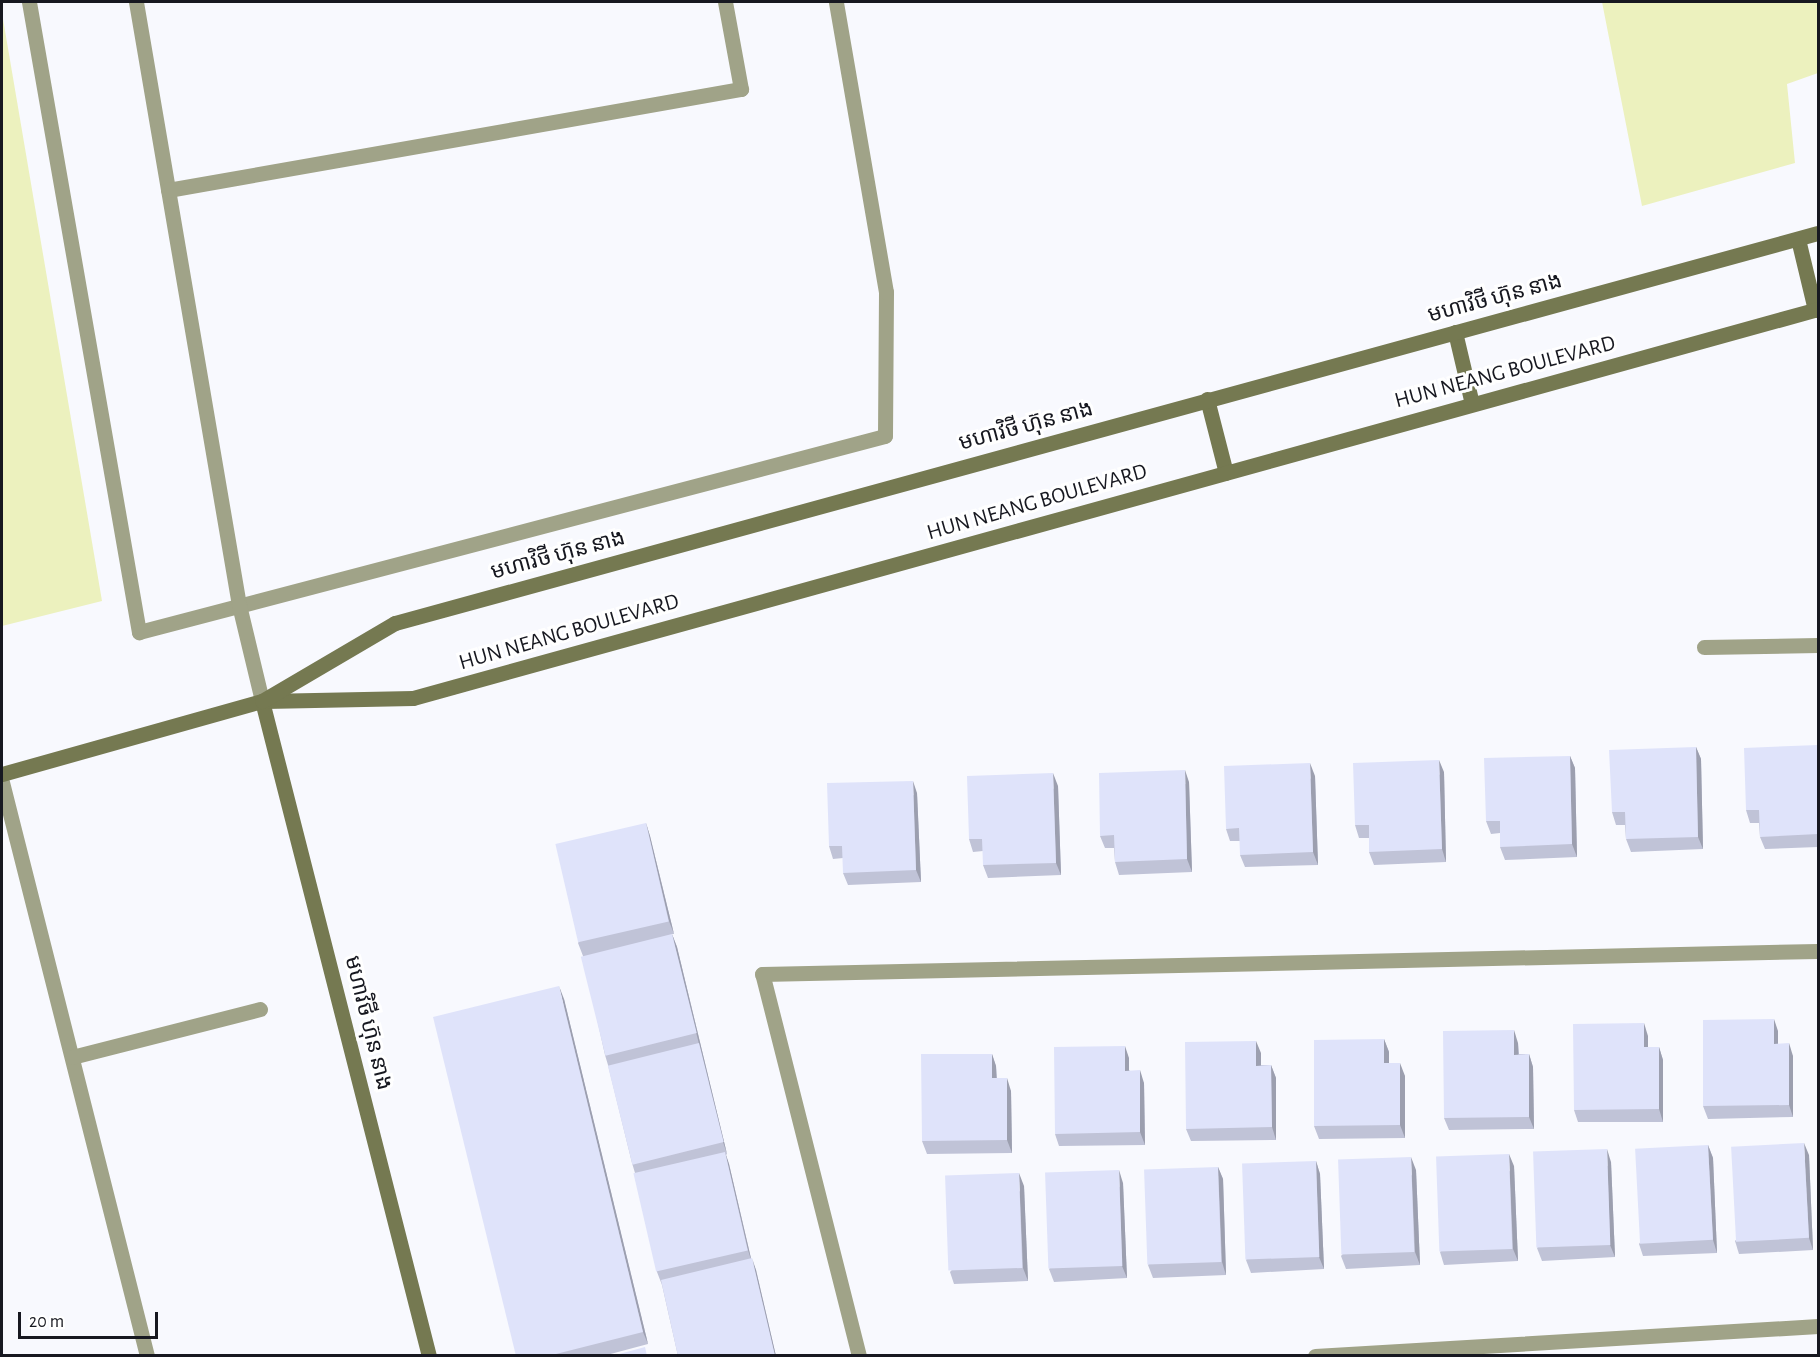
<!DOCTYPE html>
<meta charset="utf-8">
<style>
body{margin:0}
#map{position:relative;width:1820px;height:1357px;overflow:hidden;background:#f8f9fe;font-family:"Alegreya Sans","Noto Sans Khmer",sans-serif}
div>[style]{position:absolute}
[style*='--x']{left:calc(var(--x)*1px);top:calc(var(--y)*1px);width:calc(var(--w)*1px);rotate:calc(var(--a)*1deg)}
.green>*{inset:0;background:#ecf1be}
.lane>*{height:15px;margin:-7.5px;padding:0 7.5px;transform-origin:7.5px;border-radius:7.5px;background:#a0a388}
.street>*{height:15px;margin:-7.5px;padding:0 7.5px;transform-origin:7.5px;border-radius:7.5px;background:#a0a388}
.secondary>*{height:15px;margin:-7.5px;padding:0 7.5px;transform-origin:7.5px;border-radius:7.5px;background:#757951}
.wall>*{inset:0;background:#c0c3d7}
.shaded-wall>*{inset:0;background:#9c9faf}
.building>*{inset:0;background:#dfe3fa;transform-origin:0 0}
span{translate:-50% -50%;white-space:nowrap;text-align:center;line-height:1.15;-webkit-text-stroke:6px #fff;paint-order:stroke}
.street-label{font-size:22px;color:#171820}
.frame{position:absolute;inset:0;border:3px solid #171820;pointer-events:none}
.scale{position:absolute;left:18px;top:1312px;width:140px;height:27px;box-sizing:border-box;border:3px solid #171820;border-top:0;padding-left:8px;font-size:18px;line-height:21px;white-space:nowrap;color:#171820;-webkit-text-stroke:4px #fff;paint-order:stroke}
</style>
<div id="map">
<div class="green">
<i style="clip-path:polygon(1602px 2px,1818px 2px,1818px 73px,1787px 84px,1795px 163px,1642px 206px)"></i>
<i style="clip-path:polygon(2px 13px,102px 601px,2px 626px)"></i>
</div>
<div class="lane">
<i style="--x:29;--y:2;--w:640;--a:80.1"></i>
<i style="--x:139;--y:632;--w:771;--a:-14.72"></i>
<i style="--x:885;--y:436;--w:144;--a:-89.6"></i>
<i style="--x:886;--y:292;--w:294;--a:-99.8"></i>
<i style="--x:136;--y:2;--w:612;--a:80.31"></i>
<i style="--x:239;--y:605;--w:99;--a:76.5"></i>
<i style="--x:168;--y:190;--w:582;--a:-10"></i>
<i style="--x:741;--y:89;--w:88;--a:-100.4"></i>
</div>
<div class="street">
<i style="--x:1704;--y:647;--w:114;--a:-1"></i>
<i style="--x:2;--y:782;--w:592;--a:75.82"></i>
<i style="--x:72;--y:1057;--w:194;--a:-14.3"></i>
<i style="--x:859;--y:1356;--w:394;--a:-104.2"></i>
<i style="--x:762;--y:974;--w:1056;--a:-1.25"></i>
<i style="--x:1315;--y:1356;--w:504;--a:-3.41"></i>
</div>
<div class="secondary">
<i style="--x:1798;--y:239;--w:73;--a:76.5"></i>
<i style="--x:1455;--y:332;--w:74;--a:76.7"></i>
<i style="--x:1207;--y:399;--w:76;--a:75.6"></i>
<i style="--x:262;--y:701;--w:676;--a:75.7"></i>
<i style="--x:265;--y:701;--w:148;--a:-1.2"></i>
<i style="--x:413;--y:698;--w:1458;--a:-15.48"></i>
<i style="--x:2;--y:774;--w:270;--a:-15.7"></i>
<i style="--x:262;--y:701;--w:154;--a:-30.4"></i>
<i style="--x:395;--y:623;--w:1475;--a:-15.33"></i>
</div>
<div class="wall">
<i style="clip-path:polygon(1818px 745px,1818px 847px,1765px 849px,1760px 837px,1759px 823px,1750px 823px,1746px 810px)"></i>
<i style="clip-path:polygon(1696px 747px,1701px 759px,1703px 849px,1631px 852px,1626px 839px,1625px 825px,1616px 825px,1612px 812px)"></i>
<i style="clip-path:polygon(1570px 756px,1575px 768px,1577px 857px,1505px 860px,1500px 847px,1500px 833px,1491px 834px,1486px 821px)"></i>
<i style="clip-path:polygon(1444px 772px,1446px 862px,1374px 865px,1369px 852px,1369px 838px,1359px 838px,1355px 825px)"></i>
<i style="clip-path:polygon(1315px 776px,1318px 865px,1245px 867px,1240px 855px,1240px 841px,1230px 841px,1226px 829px)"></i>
<i style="clip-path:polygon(1189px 782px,1192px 872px,1119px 875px,1115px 862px,1114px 848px,1105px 848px,1100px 836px)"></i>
<i style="clip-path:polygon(1058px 786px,1061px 875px,988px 878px,983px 865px,983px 851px,973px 852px,969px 839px)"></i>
<i style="clip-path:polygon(917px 793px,921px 882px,848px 885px,843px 873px,843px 858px,833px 859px,829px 846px)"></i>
<i style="clip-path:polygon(646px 823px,650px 836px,674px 934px,672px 934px,677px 947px,727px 1154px,726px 1155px,729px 1164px,751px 1258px,756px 1270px,776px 1356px,678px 1356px,662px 1285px,657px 1272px,635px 1173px,632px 1163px,608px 1065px,605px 1055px,583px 956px,578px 943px)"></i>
<i style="clip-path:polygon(564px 999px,648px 1344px,603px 1356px,516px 1356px)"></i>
<i style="clip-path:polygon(1778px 1031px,1778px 1044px,1793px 1056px,1793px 1117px,1708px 1119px,1703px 1106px)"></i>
<i style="clip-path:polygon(1648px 1036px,1648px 1047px,1659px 1047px,1663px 1060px,1663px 1122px,1578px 1122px,1574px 1110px)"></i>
<i style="clip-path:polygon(1384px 1039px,1389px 1052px,1389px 1063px,1405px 1076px,1405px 1138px,1319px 1139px,1314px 1126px)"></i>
<i style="clip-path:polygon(1518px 1043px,1519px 1054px,1529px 1054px,1533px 1067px,1534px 1129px,1449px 1130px,1444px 1118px)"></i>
<i style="clip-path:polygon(1261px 1053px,1261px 1065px,1271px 1065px,1276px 1078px,1276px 1140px,1191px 1141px,1186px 1129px)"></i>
<i style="clip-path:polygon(992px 1054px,996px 1066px,997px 1078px,1011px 1091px,1012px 1153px,927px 1154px,922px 1141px)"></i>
<i style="clip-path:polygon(1129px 1058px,1129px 1070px,1144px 1083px,1145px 1145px,1059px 1146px,1055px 1134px)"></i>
<i style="clip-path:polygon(1708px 1145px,1713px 1158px,1717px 1253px,1643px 1256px,1639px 1244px)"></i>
<i style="clip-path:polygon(1809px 1155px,1813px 1250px,1739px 1254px,1735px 1241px)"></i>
<i style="clip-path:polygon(1316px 1161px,1320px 1174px,1324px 1269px,1251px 1273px,1246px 1260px)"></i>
<i style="clip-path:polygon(1611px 1162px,1615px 1257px,1542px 1261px,1537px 1248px)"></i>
<i style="clip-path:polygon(1514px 1166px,1518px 1261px,1444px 1265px,1440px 1252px)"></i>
<i style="clip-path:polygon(1218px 1167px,1223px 1179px,1226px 1275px,1153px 1278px,1148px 1265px)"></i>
<i style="clip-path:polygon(1416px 1170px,1420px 1265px,1346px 1269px,1341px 1256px)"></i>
<i style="clip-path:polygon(1123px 1183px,1127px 1278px,1054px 1282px,1049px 1269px)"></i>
<i style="clip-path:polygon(1024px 1186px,1028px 1281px,954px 1284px,950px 1272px)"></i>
</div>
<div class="shaded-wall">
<i style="clip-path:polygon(1696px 747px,1701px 759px,1703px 849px,1698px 837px)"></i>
<i style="clip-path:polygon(1570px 756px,1575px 768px,1577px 857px,1572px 844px)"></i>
<i style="clip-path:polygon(1439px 760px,1444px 772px,1446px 862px,1442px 849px)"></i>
<i style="clip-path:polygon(1310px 763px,1315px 776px,1318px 865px,1313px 852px)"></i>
<i style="clip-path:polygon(1185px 770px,1189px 782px,1192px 872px,1187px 859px)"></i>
<i style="clip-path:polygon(1053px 773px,1058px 786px,1061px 875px,1056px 863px)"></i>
<i style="clip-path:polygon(913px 781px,917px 793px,921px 882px,916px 870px)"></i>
<i style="clip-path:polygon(646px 823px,650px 836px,674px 934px,669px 921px)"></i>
<i style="clip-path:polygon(672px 934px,677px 947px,727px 1154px,723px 1142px)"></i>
<i style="clip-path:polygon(559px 986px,564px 999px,648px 1344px,643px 1332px)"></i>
<i style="clip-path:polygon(1774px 1019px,1778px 1031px,1778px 1056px,1774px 1044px)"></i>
<i style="clip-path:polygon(1644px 1023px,1648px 1036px,1648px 1060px,1644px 1047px)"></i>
<i style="clip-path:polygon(1514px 1030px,1518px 1043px,1519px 1067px,1514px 1055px)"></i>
<i style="clip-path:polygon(1384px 1039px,1389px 1052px,1389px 1076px,1384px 1063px)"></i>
<i style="clip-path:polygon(1256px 1041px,1261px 1053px,1261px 1078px,1256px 1066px)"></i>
<i style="clip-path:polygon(1789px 1043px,1793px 1056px,1793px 1117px,1789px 1105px)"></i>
<i style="clip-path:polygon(1125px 1046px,1129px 1058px,1129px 1083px,1125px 1071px)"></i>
<i style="clip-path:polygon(1659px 1047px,1663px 1060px,1663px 1122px,1659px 1109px)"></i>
<i style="clip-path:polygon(992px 1054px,996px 1066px,997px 1091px,992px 1078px)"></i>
<i style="clip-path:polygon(1529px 1054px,1533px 1067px,1534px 1129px,1529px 1117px)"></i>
<i style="clip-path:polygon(1400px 1063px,1405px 1076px,1405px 1138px,1400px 1125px)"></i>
<i style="clip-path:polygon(1271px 1065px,1276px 1078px,1276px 1140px,1272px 1127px)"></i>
<i style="clip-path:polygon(1140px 1070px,1144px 1083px,1145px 1145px,1140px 1132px)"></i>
<i style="clip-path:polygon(1007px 1078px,1011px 1091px,1012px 1153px,1007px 1140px)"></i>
<i style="clip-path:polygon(1804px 1143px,1809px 1155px,1813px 1250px,1809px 1238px)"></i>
<i style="clip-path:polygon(1708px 1145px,1713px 1158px,1717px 1253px,1713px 1240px)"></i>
<i style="clip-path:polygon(1607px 1149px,1611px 1162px,1615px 1257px,1610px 1245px)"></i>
<i style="clip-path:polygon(725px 1152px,729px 1164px,752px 1263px,748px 1250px)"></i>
<i style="clip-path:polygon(1509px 1154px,1514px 1166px,1518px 1261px,1513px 1249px)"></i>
<i style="clip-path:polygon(1411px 1157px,1416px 1170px,1420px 1265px,1415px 1252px)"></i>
<i style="clip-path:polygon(1316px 1161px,1320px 1174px,1324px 1269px,1319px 1257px)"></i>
<i style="clip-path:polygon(1218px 1167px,1223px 1179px,1226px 1275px,1222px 1262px)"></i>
<i style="clip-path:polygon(1119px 1170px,1123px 1183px,1127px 1278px,1122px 1266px)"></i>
<i style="clip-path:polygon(1019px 1173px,1024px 1186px,1028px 1281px,1023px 1268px)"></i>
<i style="clip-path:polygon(752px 1258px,756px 1270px,776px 1356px,775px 1356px)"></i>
</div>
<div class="building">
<i style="clip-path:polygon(1818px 745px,1818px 834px,1760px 837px,1759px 810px,1746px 810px,1744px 748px)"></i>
<i style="clip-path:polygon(1696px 747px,1698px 837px,1626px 839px,1625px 812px,1612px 812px,1609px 750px)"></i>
<i style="clip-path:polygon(1570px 756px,1572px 844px,1500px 847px,1500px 821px,1486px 821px,1484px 758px)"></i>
<i style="clip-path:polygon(1439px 760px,1442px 849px,1369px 852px,1369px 825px,1355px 825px,1353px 763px)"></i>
<i style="clip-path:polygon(1310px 763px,1313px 852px,1240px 855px,1239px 828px,1226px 829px,1224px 766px)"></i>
<i style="clip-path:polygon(1185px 770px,1187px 859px,1115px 862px,1114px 835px,1100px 836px,1099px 773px)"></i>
<i style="clip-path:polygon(1053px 773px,1056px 863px,983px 865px,982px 839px,969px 839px,967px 776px)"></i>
<i style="clip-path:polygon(913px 781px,916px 870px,843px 873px,842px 846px,829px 846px,827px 783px)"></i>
<i style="left:646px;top:823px;width:101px;height:93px;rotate:77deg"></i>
<i style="left:672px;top:934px;width:102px;height:94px;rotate:76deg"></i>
<i style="clip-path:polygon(559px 986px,643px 1332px,548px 1356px,516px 1356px,433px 1017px)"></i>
<i style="clip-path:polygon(1774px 1019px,1774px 1044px,1789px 1043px,1789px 1105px,1703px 1106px,1703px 1020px)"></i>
<i style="clip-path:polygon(1644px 1023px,1644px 1047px,1659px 1047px,1659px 1109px,1574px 1110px,1573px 1024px)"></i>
<i style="clip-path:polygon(1514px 1030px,1514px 1055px,1529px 1054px,1529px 1117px,1444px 1118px,1443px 1031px)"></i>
<i style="clip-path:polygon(1384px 1039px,1384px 1063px,1400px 1063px,1400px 1125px,1314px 1126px,1314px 1040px)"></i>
<i style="clip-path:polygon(1256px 1041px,1256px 1066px,1271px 1065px,1272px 1127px,1186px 1129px,1185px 1042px)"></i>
<i style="left:699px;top:1043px;width:102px;height:94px;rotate:76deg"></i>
<i style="clip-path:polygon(1125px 1046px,1125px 1071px,1140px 1070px,1140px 1132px,1055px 1134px,1054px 1047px)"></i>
<i style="clip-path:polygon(921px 1054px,992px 1054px,992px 1078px,1007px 1078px,1007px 1140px,922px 1141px)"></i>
<i style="left:1804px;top:1143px;width:95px;height:73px;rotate:87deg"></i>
<i style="left:1708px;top:1145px;width:95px;height:73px;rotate:87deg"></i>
<i style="left:1607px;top:1149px;width:96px;height:74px;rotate:88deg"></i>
<i style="left:725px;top:1152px;width:101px;height:94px;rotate:77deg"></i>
<i style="left:1509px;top:1154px;width:95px;height:73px;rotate:88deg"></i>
<i style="left:1411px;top:1157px;width:95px;height:73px;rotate:88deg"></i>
<i style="left:1316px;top:1161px;width:96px;height:74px;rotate:88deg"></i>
<i style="left:1218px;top:1167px;width:95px;height:74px;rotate:88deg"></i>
<i style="left:1119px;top:1170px;width:96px;height:74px;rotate:88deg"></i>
<i style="left:1019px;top:1173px;width:95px;height:74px;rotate:88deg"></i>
<i style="clip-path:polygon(752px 1258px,775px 1356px,678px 1356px,661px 1280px)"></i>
<i style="clip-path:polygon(645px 1347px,647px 1356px,612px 1356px)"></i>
</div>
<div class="street-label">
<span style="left:1495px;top:298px;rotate:-15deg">មហាវិថី ហ៊ុន នាង</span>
<span style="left:1505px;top:372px;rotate:-15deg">HUN NEANG BOULEVARD</span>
<span style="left:1026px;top:426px;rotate:-15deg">មហាវិថី ហ៊ុន នាង</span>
<span style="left:1037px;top:502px;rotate:-16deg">HUN NEANG BOULEVARD</span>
<span style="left:558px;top:555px;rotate:-15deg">មហាវិថី ហ៊ុន នាង</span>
<span style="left:569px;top:632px;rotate:-16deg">HUN NEANG BOULEVARD</span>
<span style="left:368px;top:1023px;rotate:76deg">មហាវិថី ហ៊ុន នាង</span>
</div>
<div class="frame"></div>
<div class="scale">20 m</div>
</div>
